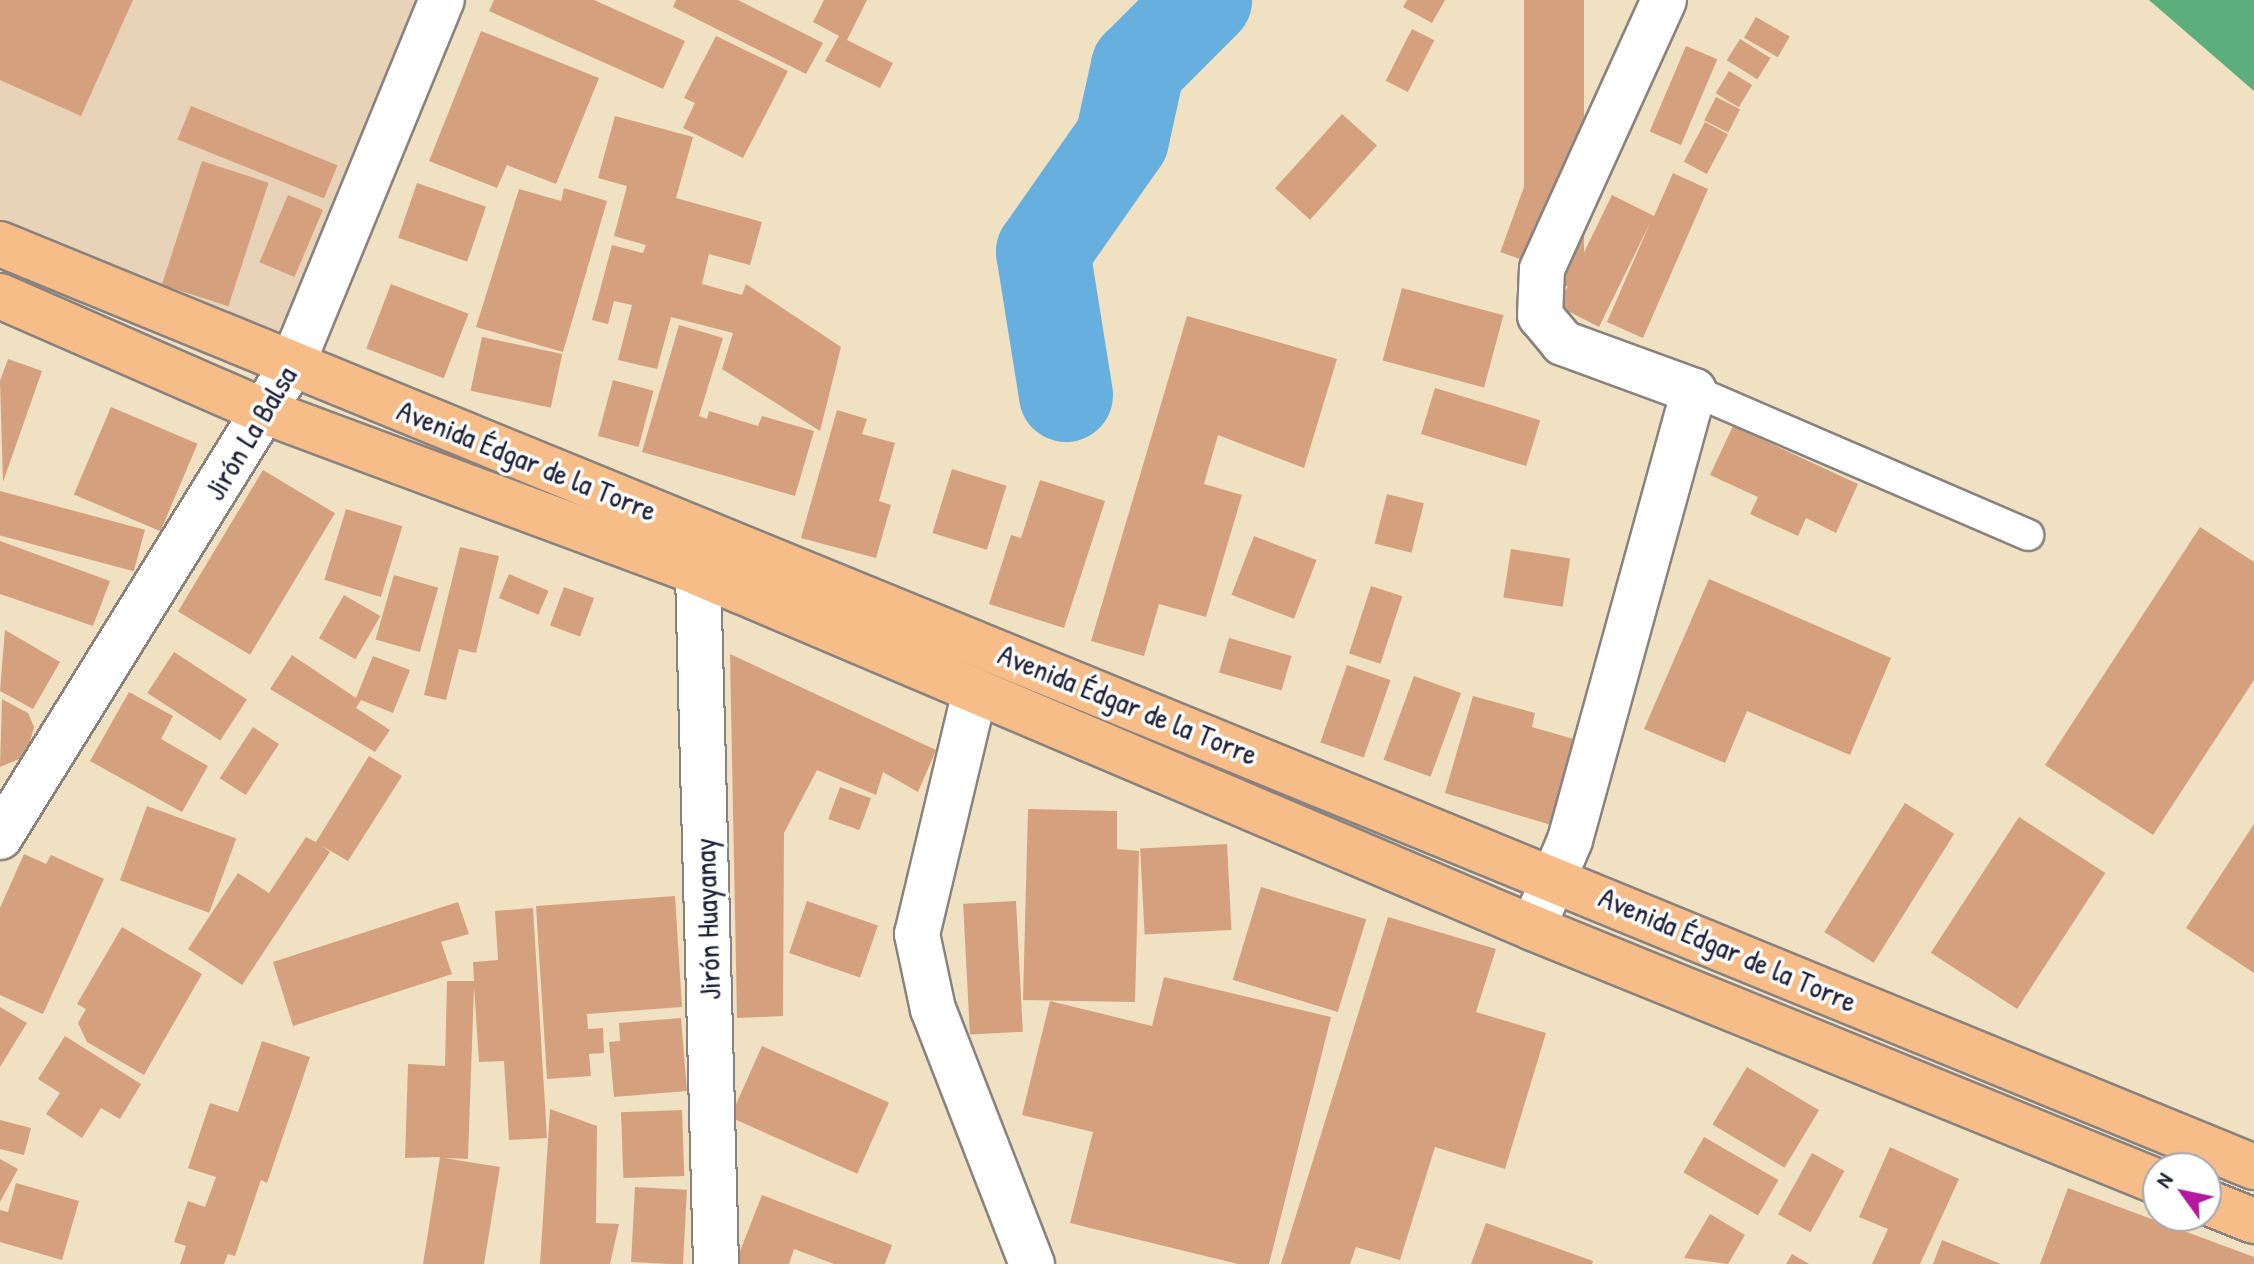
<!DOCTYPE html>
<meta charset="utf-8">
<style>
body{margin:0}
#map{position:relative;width:2254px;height:1264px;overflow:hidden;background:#f0e1c3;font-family:"Patrick Hand",sans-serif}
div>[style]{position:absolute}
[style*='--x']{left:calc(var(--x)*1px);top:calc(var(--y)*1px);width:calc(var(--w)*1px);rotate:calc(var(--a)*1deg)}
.built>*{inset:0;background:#e9d3b8}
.forest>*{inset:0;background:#5caf7c}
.river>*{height:94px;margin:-47px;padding:0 47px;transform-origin:47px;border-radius:47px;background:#66afde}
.building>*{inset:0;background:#d5a07d;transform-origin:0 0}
.roads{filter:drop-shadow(2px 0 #89827f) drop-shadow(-2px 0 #89827f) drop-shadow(0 2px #89827f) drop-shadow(0 -2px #89827f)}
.service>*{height:30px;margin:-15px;padding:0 15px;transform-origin:15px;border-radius:15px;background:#fff}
.minor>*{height:44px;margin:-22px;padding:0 22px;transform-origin:22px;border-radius:22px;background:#fff}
.trunk>*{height:44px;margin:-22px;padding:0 22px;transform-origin:22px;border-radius:22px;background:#f7bd88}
span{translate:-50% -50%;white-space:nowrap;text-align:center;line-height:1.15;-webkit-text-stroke:7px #fff;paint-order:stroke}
.street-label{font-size:30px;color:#22223b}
.north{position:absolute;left:2142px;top:1152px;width:80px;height:80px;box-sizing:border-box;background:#fff;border:2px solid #a7a7b1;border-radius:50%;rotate:303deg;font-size:22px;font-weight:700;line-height:32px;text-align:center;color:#22223b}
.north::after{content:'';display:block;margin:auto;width:28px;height:36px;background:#b5179e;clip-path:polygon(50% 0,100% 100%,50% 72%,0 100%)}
</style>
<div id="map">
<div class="built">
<i style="clip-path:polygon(0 0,419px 0,280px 336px,0 223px)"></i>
</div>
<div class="forest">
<i style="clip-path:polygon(2149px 0,2254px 0,2254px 91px)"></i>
</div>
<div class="river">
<i style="--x:1066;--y:395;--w:145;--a:-99.1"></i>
<i style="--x:1043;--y:252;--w:138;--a:-55"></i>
<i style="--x:1122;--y:139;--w:74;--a:-77.5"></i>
<i style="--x:1138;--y:67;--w:95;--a:-45"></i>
</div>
<div class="building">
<i style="clip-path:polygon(0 0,133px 0,81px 116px,0 80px)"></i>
<i style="clip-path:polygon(494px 0,594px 0,685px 41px,663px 89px,489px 11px)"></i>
<i style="clip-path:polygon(676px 0,738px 0,823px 43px,806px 74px,673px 7px)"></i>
<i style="clip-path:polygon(824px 0,867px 0,847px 40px,893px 63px,880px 88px,825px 61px,839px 36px,813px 22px)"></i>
<i style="clip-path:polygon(1407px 0,1445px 0,1432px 23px,1403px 7px)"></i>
<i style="left:1524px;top:0;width:60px;height:286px"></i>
<i style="left:1756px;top:17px;width:39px;height:24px;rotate:30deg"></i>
<i style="left:1412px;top:29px;width:25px;height:58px;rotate:27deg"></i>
<i style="clip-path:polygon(481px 31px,599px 78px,556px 184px,507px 165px,497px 188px,429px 161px)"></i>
<i style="clip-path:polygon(716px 36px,788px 71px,743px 158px,683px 128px,695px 103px,684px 98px)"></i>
<i style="left:1740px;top:39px;width:36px;height:25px;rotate:32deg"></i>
<i style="left:1686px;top:46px;width:34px;height:93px;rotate:23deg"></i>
<i style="left:1729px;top:71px;width:27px;height:26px;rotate:31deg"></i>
<i style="left:1716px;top:97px;width:27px;height:26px;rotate:27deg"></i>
<i style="left:191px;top:106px;width:158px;height:36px;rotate:22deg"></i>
<i style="left:1342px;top:114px;width:47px;height:100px;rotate:42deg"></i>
<i style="clip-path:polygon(615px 116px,693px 137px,676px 198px,762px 222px,750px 265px,709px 254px,702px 284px,742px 295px,746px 284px,841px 347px,820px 431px,722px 369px,733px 333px,671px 317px,657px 369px,618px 360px,632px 305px,614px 301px,608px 324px,592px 320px,612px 245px,643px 253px,646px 245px,614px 236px,627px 186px,598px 178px)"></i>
<i style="left:1705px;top:122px;width:26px;height:45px;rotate:28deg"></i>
<i style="left:1540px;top:143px;width:23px;height:116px;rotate:20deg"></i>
<i style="left:202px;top:161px;width:70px;height:130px;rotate:18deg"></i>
<i style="clip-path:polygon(1673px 173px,1708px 189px,1643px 338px,1607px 322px,1651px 221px,1599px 327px,1558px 306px,1612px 195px,1654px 216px)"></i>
<i style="left:417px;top:183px;width:73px;height:58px;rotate:19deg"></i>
<i style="clip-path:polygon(564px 188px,607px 201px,563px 352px,476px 327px,519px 189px,561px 201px)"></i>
<i style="left:288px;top:195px;width:38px;height:73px;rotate:23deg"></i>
<i style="left:391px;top:284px;width:83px;height:69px;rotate:21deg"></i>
<i style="left:1402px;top:288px;width:105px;height:75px;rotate:15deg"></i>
<i style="clip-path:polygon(1187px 316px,1337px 359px,1304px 468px,1218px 435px,1204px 484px,1242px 495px,1206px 617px,1159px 604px,1144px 656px,1091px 641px)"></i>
<i style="clip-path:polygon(679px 325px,723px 338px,699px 416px,707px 419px,709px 411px,758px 426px,762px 416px,814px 431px,795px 496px,642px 452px)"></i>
<i style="left:482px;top:337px;width:82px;height:55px;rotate:12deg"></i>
<i style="clip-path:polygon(8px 359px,42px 371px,3px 482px,0 381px)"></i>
<i style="left:613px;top:380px;width:42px;height:58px;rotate:15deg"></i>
<i style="left:1435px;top:388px;width:110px;height:48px;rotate:17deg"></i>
<i style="left:111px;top:407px;width:94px;height:95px;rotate:23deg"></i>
<i style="clip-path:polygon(837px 410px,867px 419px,862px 434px,895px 443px,879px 501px,891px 505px,876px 558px,801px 538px)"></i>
<i style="clip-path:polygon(1733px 426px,1858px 484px,1836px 533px,1806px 518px,1798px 536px,1750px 514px,1758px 497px,1710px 475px)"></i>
<i style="left:952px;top:469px;width:57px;height:67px;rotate:17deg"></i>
<i style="left:263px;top:470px;width:84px;height:165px;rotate:31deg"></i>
<i style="clip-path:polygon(1040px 480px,1105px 501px,1064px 628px,989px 604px,1011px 535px,1021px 538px)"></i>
<i style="left:0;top:491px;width:150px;height:43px;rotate:15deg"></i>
<i style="left:1387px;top:494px;width:38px;height:51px;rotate:14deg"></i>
<i style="left:346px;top:509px;width:59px;height:74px;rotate:17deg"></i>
<i style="clip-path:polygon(2200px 527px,2254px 562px,2254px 680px,2153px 835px,2045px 765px)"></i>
<i style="left:1254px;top:536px;width:67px;height:63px;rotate:21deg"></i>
<i style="clip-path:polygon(0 541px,110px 581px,93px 626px,0 594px)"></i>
<i style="clip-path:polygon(460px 547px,499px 556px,476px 653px,459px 649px,446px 700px,424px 695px)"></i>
<i style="left:1511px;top:549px;width:60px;height:49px;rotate:9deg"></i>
<i style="left:509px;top:574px;width:43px;height:26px;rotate:23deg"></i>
<i style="left:394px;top:575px;width:46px;height:67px;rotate:16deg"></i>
<i style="clip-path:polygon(1709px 579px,1891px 658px,1850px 755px,1747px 711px,1725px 763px,1644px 729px)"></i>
<i style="left:1371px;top:586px;width:33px;height:71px;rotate:18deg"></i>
<i style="left:564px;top:587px;width:32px;height:41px;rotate:20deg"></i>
<i style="left:344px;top:595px;width:42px;height:50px;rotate:30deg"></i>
<i style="clip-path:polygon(5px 630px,60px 662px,33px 709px,0 691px)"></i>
<i style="left:1229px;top:638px;width:65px;height:36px;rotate:16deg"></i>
<i style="left:174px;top:652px;width:87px;height:49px;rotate:33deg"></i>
<i style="clip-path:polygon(730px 654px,936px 750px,918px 792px,883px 772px,876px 795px,817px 770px,784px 833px,783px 1016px,737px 1018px)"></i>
<i style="clip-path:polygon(292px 655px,356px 698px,373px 656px,410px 670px,393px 713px,361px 700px,356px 708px,390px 730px,375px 752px,270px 689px)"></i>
<i style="left:1347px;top:665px;width:46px;height:82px;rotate:19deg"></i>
<i style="left:1414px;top:676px;width:50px;height:89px;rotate:20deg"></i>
<i style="clip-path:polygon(129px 692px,173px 716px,161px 739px,208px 766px,182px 812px,90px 761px)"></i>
<i style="clip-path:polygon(1473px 696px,1535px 713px,1532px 727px,1577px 740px,1551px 825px,1445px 793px)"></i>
<i style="clip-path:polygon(2px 699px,28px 713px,34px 727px,26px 756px,0 767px)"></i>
<i style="left:253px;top:727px;width:31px;height:61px;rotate:33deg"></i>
<i style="clip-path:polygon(369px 756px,402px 776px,348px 861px,322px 846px,330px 852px,242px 985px,188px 949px,238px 873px,269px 893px,306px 837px,316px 842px)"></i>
<i style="left:840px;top:787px;width:33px;height:34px;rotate:20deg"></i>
<i style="left:1905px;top:803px;width:58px;height:152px;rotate:32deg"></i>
<i style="left:147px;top:806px;width:95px;height:79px;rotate:20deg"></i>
<i style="clip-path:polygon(1028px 809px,1117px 811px,1117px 849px,1139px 851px,1135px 1002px,1023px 1000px)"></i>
<i style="left:2019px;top:817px;width:103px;height:162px;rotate:33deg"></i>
<i style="clip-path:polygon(2254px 824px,2254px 973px,2186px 928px)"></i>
<i style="left:1227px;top:844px;width:86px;height:87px;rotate:87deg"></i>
<i style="clip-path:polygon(24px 854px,46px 864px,51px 855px,104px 879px,43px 1014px,0 995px,0 908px)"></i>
<i style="left:1261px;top:887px;width:110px;height:97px;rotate:17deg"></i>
<i style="clip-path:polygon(675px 896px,682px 1007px,587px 1014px,588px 1029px,603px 1028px,604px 1053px,589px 1054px,591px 1076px,547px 1079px,536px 906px)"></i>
<i style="left:807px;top:901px;width:75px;height:55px;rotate:19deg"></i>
<i style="left:1016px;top:901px;width:131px;height:53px;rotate:87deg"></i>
<i style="clip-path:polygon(458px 902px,469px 934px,441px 942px,452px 974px,293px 1026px,273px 962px)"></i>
<i style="clip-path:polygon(533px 908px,547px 1138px,509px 1140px,504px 1061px,479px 1062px,474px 986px,468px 1159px,444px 1158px,500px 1167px,484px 1264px,423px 1264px,440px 1157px,405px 1158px,408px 1064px,445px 1066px,447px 981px,474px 981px,473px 962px,498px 960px,495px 911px)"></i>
<i style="clip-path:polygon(1388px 917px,1496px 949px,1476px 1012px,1546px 1033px,1505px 1169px,1435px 1147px,1400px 1260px,1356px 1247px,1350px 1264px,1281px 1264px)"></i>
<i style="clip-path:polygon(122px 927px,202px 974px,144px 1075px,87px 1042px,78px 1023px,86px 1009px,77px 1004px)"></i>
<i style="clip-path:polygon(1164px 977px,1331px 1017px,1269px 1264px,1238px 1264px,1070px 1223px,1093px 1132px,1022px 1115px,1050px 1001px,1152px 1026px)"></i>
<i style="clip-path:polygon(0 1007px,27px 1023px,0 1067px)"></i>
<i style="clip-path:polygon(681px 1018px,687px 1091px,614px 1097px,609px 1042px,620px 1041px,619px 1023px)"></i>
<i style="clip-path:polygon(65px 1036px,141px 1084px,120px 1119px,101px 1108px,82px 1138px,46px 1114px,60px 1093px,38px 1079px)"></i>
<i style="clip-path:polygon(262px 1041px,310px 1057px,267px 1183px,261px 1180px,235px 1256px,228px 1254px,224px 1264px,180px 1264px,186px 1246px,174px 1242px,188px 1201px,205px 1207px,216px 1177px,188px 1168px,210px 1103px,238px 1112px)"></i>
<i style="left:762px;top:1046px;width:139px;height:78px;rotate:24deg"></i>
<i style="left:1747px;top:1067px;width:84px;height:67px;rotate:31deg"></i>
<i style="clip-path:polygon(550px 1109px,597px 1126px,596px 1223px,619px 1224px,610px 1264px,540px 1264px)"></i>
<i style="left:682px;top:1110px;width:66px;height:61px;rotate:88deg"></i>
<i style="clip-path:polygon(0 1120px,31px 1128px,24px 1155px,0 1149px)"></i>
<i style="left:1704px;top:1137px;width:86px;height:41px;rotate:30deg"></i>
<i style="clip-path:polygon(1890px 1147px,1959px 1179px,1920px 1264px,1872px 1264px,1888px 1229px,1859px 1217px)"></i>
<i style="left:1812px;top:1153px;width:37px;height:70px;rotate:29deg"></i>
<i style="clip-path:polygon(0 1159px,18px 1169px,0 1202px)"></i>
<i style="clip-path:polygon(16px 1183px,79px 1201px,62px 1260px,0 1242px,0 1210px,8px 1212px)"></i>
<i style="left:635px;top:1187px;width:52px;height:75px;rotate:3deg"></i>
<i style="clip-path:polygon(2068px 1188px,2254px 1257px,2254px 1264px,2040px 1264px)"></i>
<i style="clip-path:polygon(762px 1195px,892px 1245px,885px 1264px,834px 1264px,794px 1249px,789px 1264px,735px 1264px)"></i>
<i style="clip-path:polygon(1710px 1214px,1745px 1235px,1728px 1264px,1684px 1258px)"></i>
<i style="clip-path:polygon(1486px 1223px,1593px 1261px,1592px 1264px,1471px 1264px)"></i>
<i style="clip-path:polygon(1942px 1240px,2001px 1264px,1933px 1264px)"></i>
<i style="clip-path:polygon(1792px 1254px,1809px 1264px,1786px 1264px)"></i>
</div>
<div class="roads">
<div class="service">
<i style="--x:1694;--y:391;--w:364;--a:23.3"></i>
</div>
<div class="minor">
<i style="--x:698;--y:573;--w:691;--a:88.51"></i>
<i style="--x:975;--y:691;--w:250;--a:103.4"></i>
<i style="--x:917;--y:934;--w:77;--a:78"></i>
<i style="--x:933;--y:1009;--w:274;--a:68.8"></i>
<i style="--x:0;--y:837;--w:555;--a:-58.26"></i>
<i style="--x:292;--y:365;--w:395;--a:-67.7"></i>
<i style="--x:1533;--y:928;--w:95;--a:-67.2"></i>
<i style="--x:1570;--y:840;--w:466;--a:-74.6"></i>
<i style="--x:1694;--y:391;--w:140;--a:-159.9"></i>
<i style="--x:1563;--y:343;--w:35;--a:-130"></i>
<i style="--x:1540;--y:316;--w:47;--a:-87.6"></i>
<i style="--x:1542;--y:269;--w:295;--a:-65.6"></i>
</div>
<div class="trunk">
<i style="--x:0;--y:244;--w:2436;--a:22.27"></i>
<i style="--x:0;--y:296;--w:290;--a:23.6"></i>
<i style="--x:266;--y:412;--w:461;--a:20.4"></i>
<i style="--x:698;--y:573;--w:907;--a:23.03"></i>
<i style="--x:1533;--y:928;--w:675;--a:22.12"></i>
<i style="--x:2206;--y:1202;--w:52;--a:21.6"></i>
</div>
</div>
<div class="street-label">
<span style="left:250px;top:433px;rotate:-59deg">Jirón La Balsa</span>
<span style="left:527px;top:460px;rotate:22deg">Avenida Édgar de la Torre</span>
<span style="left:1128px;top:704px;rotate:22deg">Avenida Édgar de la Torre</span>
<span style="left:707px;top:919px;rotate:-92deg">Jirón Huayanay</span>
<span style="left:1728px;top:949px;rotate:23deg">Avenida Édgar de la Torre</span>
</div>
<div class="north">N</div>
</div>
